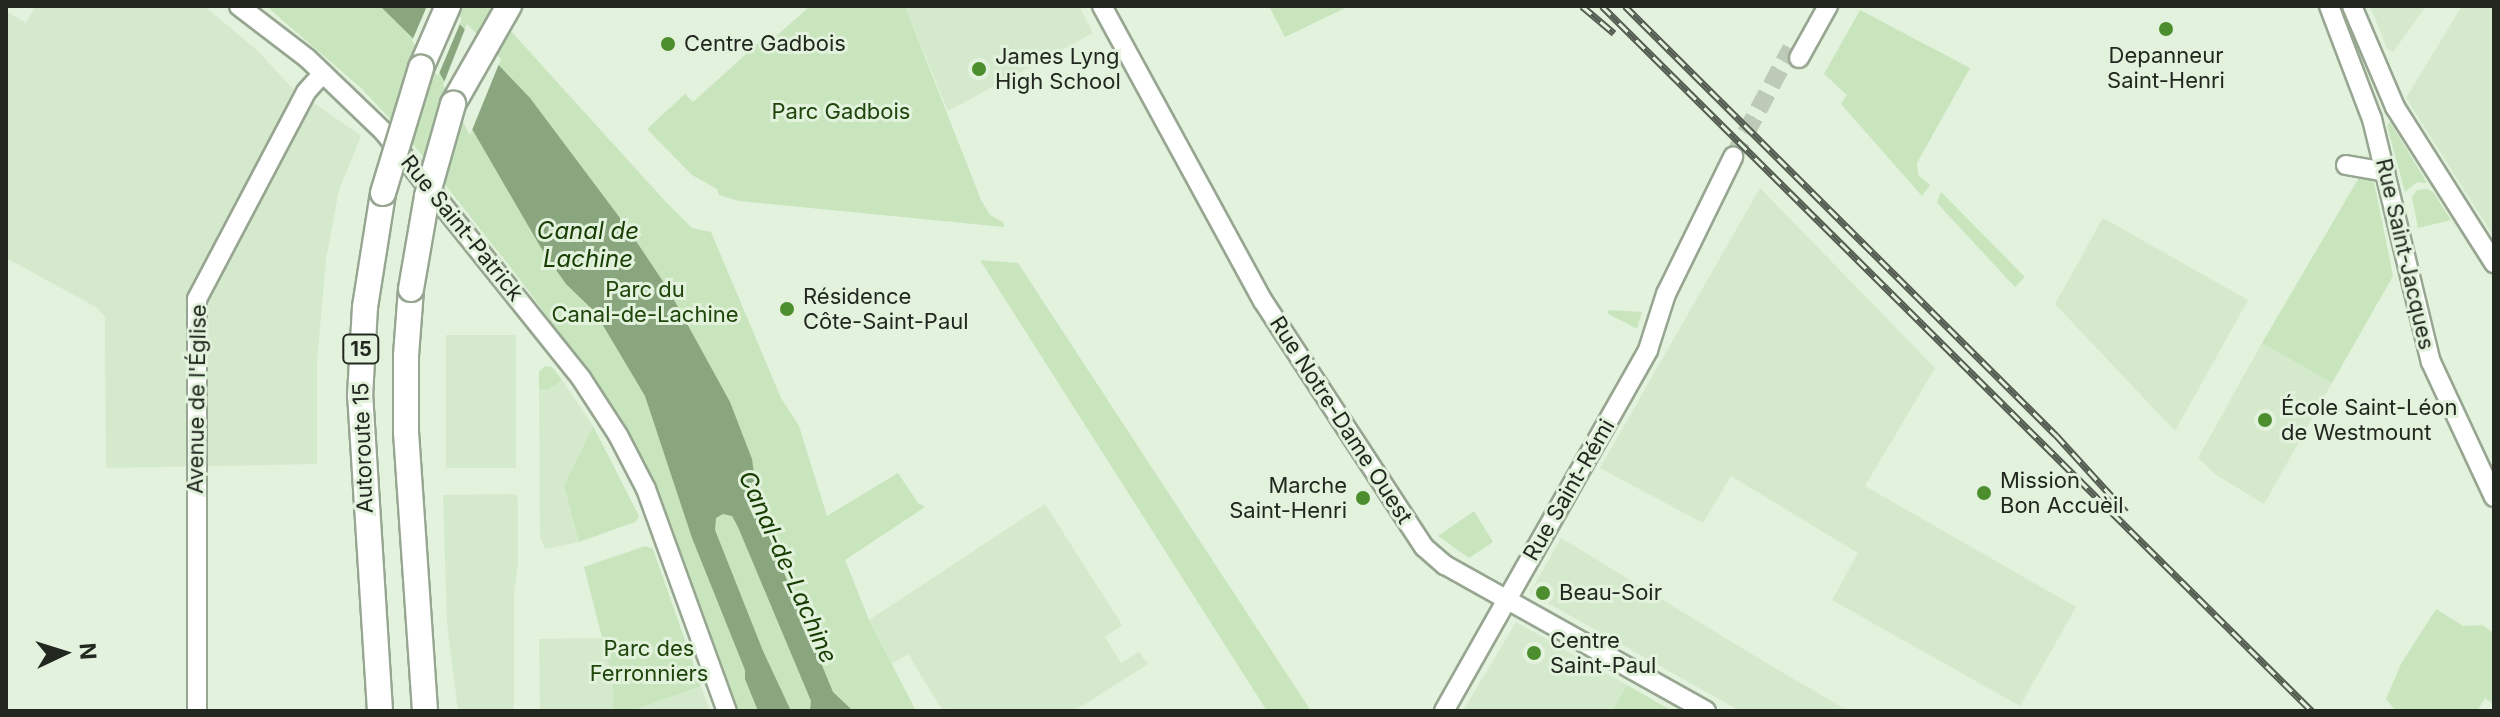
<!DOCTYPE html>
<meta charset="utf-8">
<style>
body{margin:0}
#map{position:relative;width:2500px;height:717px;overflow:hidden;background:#e2f2dc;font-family:Inter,sans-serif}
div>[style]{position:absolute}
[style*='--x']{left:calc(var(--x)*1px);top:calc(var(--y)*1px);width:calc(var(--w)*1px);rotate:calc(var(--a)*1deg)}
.built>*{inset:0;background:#d5e9cd;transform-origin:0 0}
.green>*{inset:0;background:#c8e5be}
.water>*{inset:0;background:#89a67e}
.pier>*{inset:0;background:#e2f2dc}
.secondary-tunnel>*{height:18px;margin-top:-9px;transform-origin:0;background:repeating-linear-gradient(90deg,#bccab6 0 18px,transparent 0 27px)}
.roads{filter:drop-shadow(2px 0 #97a691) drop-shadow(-2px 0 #97a691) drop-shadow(0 2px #97a691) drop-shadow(0 -2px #97a691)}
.secondary>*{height:18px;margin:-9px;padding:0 9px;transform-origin:9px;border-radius:9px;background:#fff}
.motorway>*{height:24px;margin:-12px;padding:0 12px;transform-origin:12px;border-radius:12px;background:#fff}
.rail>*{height:7px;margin-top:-3.5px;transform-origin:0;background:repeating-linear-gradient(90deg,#e2f2dc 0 12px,#555d52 0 24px);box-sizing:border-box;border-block:2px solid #555d52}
.bridges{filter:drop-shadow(2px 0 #97a691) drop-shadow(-2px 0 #97a691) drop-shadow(0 2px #97a691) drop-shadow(0 -2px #97a691)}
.motorway-bridge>*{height:24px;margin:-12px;padding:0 12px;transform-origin:12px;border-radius:12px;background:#fff}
.dots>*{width:22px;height:22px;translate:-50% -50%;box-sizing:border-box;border:4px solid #e2f2dc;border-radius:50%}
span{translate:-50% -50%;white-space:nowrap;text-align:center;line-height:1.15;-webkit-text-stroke:6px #e2f2dc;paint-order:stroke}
.shield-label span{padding:2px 6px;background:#e2f2dc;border:2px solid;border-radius:6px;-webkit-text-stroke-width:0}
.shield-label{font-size:20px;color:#222820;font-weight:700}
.poi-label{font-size:22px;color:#222820}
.left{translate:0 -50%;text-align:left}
.right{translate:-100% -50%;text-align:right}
.park-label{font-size:22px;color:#1f450b}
.street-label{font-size:22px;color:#222820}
.water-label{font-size:24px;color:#173c01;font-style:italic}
.frame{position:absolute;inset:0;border:8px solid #222820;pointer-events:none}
.north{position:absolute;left:24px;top:613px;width:80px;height:80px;-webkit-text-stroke:6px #e2f2dc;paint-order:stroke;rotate:86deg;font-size:22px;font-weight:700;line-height:32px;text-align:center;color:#222820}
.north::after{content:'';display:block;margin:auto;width:28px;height:36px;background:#222820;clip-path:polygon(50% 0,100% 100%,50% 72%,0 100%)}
</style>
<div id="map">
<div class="built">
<i style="clip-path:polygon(36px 6px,204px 6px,257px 50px,290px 86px,361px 136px,339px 190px,326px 259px,317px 361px,317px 464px,106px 468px,105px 317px,96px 307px,6px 258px,6px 11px,26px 23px)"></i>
<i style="clip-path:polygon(905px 6px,1079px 6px,1093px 33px,948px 111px)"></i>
<i style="clip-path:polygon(2370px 6px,2426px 6px,2393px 52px,2387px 48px)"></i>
<i style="clip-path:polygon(2462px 6px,2494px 6px,2494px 237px,2406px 98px)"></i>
<i style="clip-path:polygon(1760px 188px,1935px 368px,1865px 486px,2076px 607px,2020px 706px,1832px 600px,1858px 553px,1731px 476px,1703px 523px,1600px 468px)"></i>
<i style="clip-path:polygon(2103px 218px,2248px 300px,2175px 431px,2055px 304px)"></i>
<i style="left:446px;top:335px;width:70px;height:133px"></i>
<i style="clip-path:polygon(2262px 343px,2332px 383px,2264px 504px,2215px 474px,2198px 458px)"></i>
<i style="clip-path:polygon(562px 380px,593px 426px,564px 486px,579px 542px,545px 549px,540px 537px,539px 389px,548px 390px)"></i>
<i style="clip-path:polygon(515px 494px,518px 499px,518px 563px,514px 594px,514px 711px,458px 711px,447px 623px,443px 495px)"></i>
<i style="clip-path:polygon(1045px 504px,1122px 625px,1105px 637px,1121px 663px,1139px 652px,1148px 664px,1074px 711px,952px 711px,949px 708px,943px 711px,908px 654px,892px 664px,869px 620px)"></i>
<i style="clip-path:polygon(1561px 538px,1778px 670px,1849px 711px,1740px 711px,1530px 593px)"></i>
<i style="clip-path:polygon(1516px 622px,1627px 685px,1612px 711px,1463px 711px)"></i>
<i style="clip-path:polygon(602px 638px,613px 680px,613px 711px,540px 711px,539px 639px)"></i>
<i style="clip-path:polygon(701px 686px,710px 711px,631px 711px)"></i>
</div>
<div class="green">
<i style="clip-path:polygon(266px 6px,488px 6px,665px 201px,692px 228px,711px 232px,781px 398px,799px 426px,827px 516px,898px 473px,918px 503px,925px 507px,845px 560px,869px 620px,916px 711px,737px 711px,666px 512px,638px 453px,598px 386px,522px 282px,409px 139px,361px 88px)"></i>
<i style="clip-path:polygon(810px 6px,905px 6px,981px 200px,990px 215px,1004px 223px,1004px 227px,739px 201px,719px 195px,717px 189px,692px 175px,647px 129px,685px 94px,693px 102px,768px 34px,773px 39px)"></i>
<i style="clip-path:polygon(1269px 6px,1349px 6px,1285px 37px)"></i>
<i style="clip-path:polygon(1860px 10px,1970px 68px,1917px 163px,1918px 175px,1930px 185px,1922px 196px,1841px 104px,1847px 95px,1824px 74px)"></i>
<i style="clip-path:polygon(2390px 122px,2427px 183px,2417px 182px,2405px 192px,2387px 126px)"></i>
<i style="clip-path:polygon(2360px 176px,2374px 182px,2393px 276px,2332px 383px,2262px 343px)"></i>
<i style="clip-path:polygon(2427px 189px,2433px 192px,2451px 220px,2418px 228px,2412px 197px,2417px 190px)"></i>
<i style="clip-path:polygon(1941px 192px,2025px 277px,2015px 287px,1937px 203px)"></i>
<i style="clip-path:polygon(980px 260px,1018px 263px,1311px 711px,1267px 711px)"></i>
<i style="clip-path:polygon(1609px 310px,1642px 312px,1637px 329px,1607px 313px)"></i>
<i style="clip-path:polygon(545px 366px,552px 367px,562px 380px,548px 390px,539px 389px,539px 372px)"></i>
<i style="clip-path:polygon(593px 426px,639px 516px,635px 522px,579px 542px,564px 486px)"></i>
<i style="clip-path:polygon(1474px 511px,1493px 542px,1469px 558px,1438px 536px)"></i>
<i style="clip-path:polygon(645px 546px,653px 549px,701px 686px,631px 711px,613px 711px,613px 680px,584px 567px)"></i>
<i style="clip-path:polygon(2436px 609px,2463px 626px,2482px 625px,2494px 633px,2494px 704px,2485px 698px,2477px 711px,2396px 711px,2386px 699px,2401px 664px)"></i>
<i style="clip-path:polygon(1627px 685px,1660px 704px,1673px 711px,1612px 711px)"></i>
</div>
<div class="water">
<i style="clip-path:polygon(380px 6px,441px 6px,448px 12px,530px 98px,626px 226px,668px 289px,730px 402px,752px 459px,760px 515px,833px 692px,853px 711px,810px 711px,811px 701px,738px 527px,732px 516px,723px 514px,716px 518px,715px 530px,763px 651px,791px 711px,758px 711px,745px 679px,745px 670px,692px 538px,645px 396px,595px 312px,566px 284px,544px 253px,428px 53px)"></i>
</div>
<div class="pier">
<i style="clip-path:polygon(427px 6px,448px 6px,462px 19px,438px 76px,412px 41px)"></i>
<i style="clip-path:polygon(467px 24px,501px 59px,470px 135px,443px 85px)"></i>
</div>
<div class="secondary-tunnel">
<i style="--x:1733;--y:157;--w:123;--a:-61.8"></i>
</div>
<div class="roads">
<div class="secondary">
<i style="--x:239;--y:6;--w:87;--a:37.5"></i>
<i style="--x:308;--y:59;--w:105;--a:43.8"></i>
<i style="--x:384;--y:132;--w:315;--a:51.3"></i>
<i style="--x:581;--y:378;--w:68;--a:57"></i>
<i style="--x:618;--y:435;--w:61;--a:62.6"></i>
<i style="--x:646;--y:489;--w:236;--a:70"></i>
<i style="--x:1102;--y:6;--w:336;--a:61.4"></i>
<i style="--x:1263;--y:301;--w:294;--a:56.8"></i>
<i style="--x:1424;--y:547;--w:28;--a:41"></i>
<i style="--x:1445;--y:565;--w:299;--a:29.2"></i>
<i style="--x:2329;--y:6;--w:121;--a:69.2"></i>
<i style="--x:2372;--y:119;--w:250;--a:76.4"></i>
<i style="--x:2431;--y:362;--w:149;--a:65"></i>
<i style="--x:2352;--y:6;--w:110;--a:66.9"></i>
<i style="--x:2395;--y:107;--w:185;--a:57.6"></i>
<i style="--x:1799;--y:58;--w:60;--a:-60.9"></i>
<i style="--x:2346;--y:165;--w:40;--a:10"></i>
<i style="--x:197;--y:711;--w:412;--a:-90"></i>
<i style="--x:197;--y:299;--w:234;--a:-62.2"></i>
<i style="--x:306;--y:92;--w:25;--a:-48"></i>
<i style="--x:1444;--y:711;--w:415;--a:-60.5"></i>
<i style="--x:1648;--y:350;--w:59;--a:-72.2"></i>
<i style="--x:1666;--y:294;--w:153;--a:-63.9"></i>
</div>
<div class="motorway">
<i style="--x:421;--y:68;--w:68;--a:-66.5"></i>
<i style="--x:453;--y:104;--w:113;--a:-60.3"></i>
<i style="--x:411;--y:289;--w:67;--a:94.3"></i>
<i style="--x:406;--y:356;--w:76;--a:90"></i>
<i style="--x:406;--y:432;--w:280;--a:86.1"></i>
<i style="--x:380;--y:711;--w:316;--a:-93.6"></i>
<i style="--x:360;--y:396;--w:89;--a:-86.8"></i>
<i style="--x:365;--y:307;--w:115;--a:-81"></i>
</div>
</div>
<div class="rail">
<i style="--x:1582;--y:6;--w:42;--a:40.2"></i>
<i style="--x:1602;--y:6;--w:1001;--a:44.8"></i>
<i style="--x:1625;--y:6;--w:608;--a:44.87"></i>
<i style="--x:2056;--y:435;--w:104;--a:47.7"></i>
</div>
<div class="bridges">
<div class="motorway-bridge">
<i style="--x:383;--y:193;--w:131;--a:-73.1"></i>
<i style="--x:411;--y:289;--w:94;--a:-80.2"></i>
<i style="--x:427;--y:196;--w:96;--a:-74.2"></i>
</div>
</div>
<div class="dots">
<i style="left:2166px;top:29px;background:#4c8d2e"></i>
<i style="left:668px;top:44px;background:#4c8d2e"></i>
<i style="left:979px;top:69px;background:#4c8d2e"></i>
<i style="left:787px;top:309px;background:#4c8d2e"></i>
<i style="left:2265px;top:420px;background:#4c8d2e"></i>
<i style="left:1984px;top:493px;background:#4c8d2e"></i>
<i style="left:1363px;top:498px;background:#4c8d2e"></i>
<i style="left:1543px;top:593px;background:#4c8d2e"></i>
<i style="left:1534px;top:653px;background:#4c8d2e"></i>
</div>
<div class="shield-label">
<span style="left:361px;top:349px">15</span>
</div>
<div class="poi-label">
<span class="left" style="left:684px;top:44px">Centre Gadbois</span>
<span style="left:2166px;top:68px">Depanneur<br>Saint-Henri</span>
<span class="left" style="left:995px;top:69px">James Lyng<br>High School</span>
<span class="left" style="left:803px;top:309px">Résidence<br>Côte-Saint-Paul</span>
<span class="left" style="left:2281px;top:420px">École Saint-Léon<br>de Westmount</span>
<span class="left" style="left:2000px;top:493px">Mission<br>Bon Accuèil</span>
<span class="right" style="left:1347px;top:498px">Marche<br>Saint-Henri</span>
<span class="left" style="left:1559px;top:593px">Beau-Soir</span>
<span class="left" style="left:1550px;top:653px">Centre<br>Saint-Paul</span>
</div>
<div class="park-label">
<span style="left:841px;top:112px">Parc Gadbois</span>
<span style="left:645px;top:302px">Parc du<br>Canal-de-Lachine</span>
<span style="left:649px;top:661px">Parc des<br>Ferronniers</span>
</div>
<div class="street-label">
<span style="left:462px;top:228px;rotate:51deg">Rue Saint-Patrick</span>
<span style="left:2405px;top:254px;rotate:77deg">Rue Saint-Jacques</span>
<span style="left:197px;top:399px;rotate:-89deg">Avenue de l'Église</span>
<span style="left:1341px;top:420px;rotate:57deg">Rue Notre-Dame Ouest</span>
<span style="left:363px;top:448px;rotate:-92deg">Autoroute 15</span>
<span style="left:1569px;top:490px;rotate:-60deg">Rue Saint-Rémi</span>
</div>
<div class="water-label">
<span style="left:588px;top:245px">Canal de<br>Lachine</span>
<span style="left:788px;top:567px;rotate:66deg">Canal-de-Lachine</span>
</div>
<div class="frame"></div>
<div class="north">N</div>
</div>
